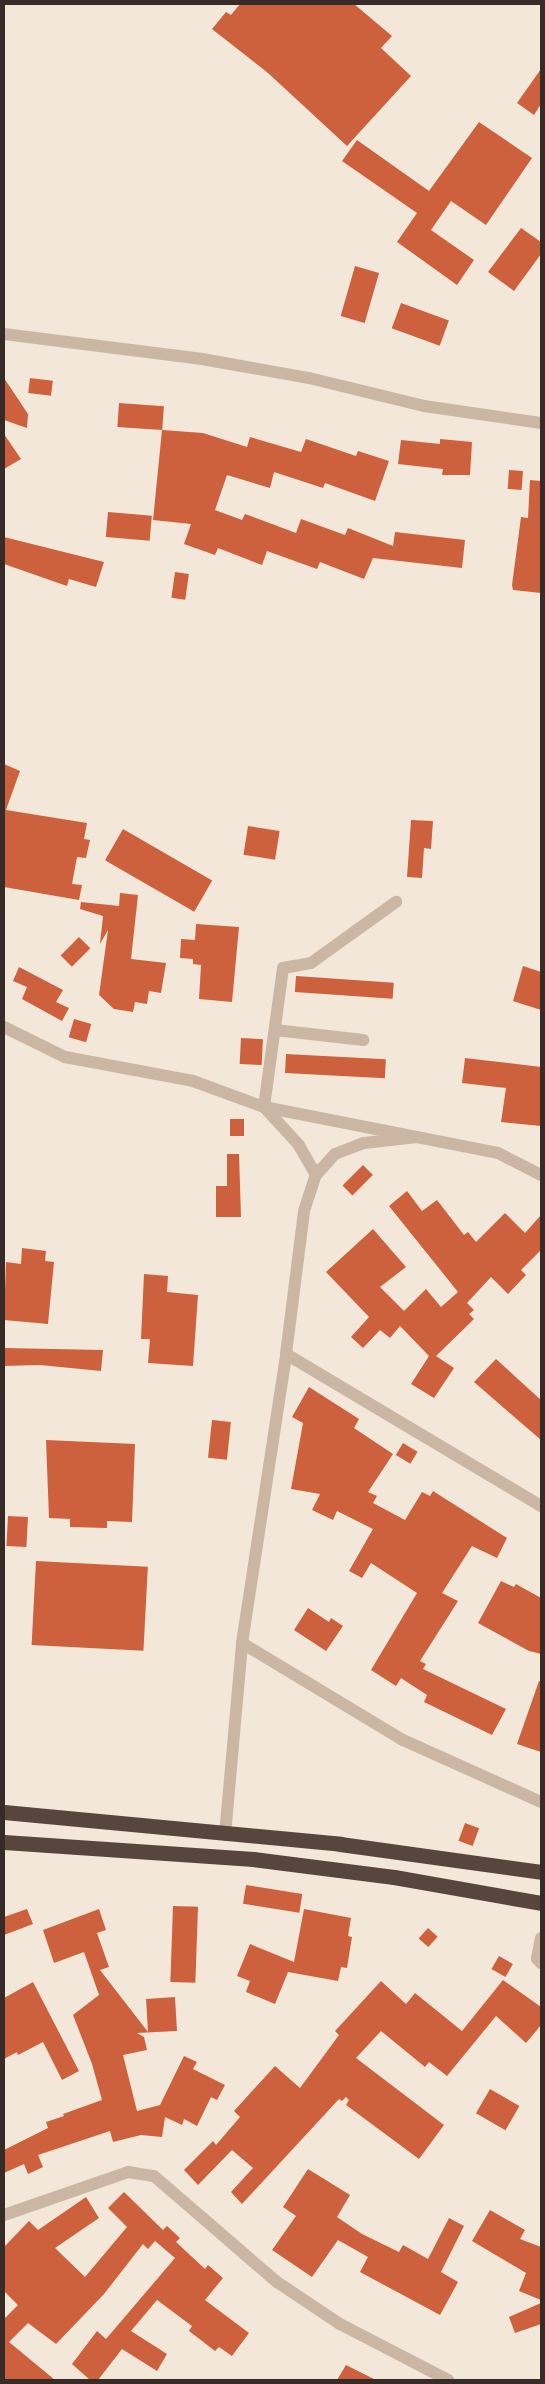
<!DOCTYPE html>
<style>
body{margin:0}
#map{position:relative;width:545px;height:2384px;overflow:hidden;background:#f3e7d9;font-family:Helvetica,sans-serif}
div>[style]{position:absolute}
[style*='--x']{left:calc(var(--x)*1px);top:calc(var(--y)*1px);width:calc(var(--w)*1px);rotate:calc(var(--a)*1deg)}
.building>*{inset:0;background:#cd603d;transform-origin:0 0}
.minor>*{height:12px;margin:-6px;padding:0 6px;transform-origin:6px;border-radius:6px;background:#cbb6a4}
.highway>*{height:15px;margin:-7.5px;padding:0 7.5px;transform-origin:7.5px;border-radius:7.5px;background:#58453d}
span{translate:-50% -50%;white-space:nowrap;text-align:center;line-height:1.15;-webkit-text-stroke:4px #faf1e5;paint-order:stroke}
.frame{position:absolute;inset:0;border:5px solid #362b26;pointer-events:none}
</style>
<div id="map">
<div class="building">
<i style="clip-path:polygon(240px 4px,354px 4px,392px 36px,381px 48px,411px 76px,347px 146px,268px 73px,212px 29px,226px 12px,231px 15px)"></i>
<i style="clip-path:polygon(541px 69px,541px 104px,534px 115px,517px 103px)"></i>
<i style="clip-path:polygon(479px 122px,532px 158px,486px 225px,451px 201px,431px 230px,474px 260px,457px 285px,397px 242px,417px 213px,342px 161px,357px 140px,429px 191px)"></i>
<i style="clip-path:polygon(521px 228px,541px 242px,541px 254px,514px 291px,488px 272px)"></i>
<i style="left:355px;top:266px;width:25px;height:52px;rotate:16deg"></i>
<i style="left:401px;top:303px;width:51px;height:27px;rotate:20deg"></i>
<i style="clip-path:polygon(4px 378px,28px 414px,27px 428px,4px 420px)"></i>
<i style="left:30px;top:378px;width:23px;height:15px;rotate:7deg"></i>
<i style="left:119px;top:403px;width:45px;height:24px;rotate:4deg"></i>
<i style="clip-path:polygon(162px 430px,203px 433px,247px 447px,250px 437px,301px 452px,306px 439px,356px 456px,358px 451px,389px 461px,375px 501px,325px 483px,323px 488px,274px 472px,270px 488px,227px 475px,215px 510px,242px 520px,245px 514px,296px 533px,301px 519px,345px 535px,348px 528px,393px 546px,395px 532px,465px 540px,462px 568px,373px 558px,364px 579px,320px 562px,317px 569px,267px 551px,262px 565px,218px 548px,215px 555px,184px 544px,191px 524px,153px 520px)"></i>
<i style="clip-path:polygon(4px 434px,21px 459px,4px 469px)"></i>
<i style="clip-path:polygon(440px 439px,472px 442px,470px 475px,442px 475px,443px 469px,398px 464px,401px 440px,440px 444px)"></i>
<i style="left:509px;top:470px;width:14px;height:19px;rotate:4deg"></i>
<i style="clip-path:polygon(530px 480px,541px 481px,541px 593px,513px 590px,512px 585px,521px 517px,528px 518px)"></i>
<i style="left:108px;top:512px;width:44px;height:25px;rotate:5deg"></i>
<i style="clip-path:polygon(4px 537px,104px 562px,96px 587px,69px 579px,67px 586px,4px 564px)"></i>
<i style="left:175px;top:572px;width:14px;height:26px;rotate:8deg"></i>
<i style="clip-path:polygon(4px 764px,20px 771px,6px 810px,87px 823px,84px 839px,90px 840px,86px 858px,77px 857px,72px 884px,82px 885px,79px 900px,4px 887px)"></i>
<i style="clip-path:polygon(411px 820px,433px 821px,431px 849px,424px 848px,422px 878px,407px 877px)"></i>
<i style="left:248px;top:826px;width:32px;height:29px;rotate:9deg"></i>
<i style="left:123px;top:829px;width:103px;height:36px;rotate:30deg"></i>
<i style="clip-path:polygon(120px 893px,138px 895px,131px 959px,166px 963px,161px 993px,149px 991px,147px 1004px,135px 1002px,133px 1012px,114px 1009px,99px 995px,108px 930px,100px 944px,103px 916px,80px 909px,81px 902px,119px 906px)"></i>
<i style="clip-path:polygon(196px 924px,239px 927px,232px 1002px,199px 999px,201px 965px,193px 964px,193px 959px,180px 958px,181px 939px,195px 940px)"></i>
<i style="left:79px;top:937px;width:16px;height:26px;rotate:45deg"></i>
<i style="clip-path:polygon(523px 966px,541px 972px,541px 1010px,513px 1001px)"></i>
<i style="clip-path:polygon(19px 967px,63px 990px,56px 1002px,69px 1008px,62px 1021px,22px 999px,27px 987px,13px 981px)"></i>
<i style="left:296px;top:976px;width:98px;height:16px;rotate:4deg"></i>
<i style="left:74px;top:1019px;width:18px;height:19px;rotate:16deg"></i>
<i style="left:241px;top:1038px;width:22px;height:26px;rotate:3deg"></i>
<i style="left:286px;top:1054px;width:100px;height:19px;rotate:3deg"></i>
<i style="clip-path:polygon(465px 1058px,541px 1067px,541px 1126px,501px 1122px,506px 1088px,462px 1083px)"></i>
<i style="left:230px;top:1119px;width:14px;height:17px"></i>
<i style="clip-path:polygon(227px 1154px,239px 1154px,241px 1217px,216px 1217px,216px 1186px,227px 1186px)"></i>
<i style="left:363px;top:1165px;width:14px;height:29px;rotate:45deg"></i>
<i style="clip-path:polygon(407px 1191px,422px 1211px,437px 1200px,464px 1235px,468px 1232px,476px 1242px,505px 1213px,525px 1233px,541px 1215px,541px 1250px,521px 1270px,526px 1275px,508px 1294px,491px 1277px,467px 1303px,474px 1310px,469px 1314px,474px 1319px,436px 1356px,454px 1368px,434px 1398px,411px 1384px,429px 1356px,400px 1326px,390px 1338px,380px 1330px,363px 1348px,351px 1337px,369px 1317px,326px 1272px,373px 1229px,406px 1267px,380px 1287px,404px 1311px,426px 1289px,441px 1307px,458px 1292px,389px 1206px)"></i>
<i style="clip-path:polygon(22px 1248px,46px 1251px,45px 1261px,54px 1262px,48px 1324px,4px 1320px,6px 1262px,21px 1264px)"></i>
<i style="clip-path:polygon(144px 1274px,168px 1276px,167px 1292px,198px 1295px,193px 1366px,148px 1363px,150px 1339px,141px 1339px)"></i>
<i style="clip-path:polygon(4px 1348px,103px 1350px,101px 1371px,40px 1365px,4px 1366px)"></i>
<i style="clip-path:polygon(496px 1359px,541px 1400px,541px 1440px,474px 1382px)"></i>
<i style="clip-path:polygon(309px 1387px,359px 1419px,354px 1428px,393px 1454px,368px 1492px,377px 1496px,373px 1503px,405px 1520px,422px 1492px,430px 1496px,433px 1491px,507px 1538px,497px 1558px,472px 1546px,442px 1593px,458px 1601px,420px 1661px,426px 1664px,423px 1669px,506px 1709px,492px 1735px,424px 1702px,427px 1695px,401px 1678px,396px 1686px,371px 1670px,417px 1593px,371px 1563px,362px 1578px,349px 1571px,373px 1529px,337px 1511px,333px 1520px,312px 1510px,320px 1494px,291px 1489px,303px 1423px,292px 1417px)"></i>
<i style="left:212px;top:1420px;width:19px;height:38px;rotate:6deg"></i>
<i style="clip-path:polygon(46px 1440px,135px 1444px,132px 1522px,107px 1521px,107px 1528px,70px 1527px,70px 1519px,49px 1518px)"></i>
<i style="left:403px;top:1443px;width:17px;height:14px;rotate:31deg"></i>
<i style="left:8px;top:1516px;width:20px;height:30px;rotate:3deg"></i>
<i style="left:36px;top:1561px;width:112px;height:84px;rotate:3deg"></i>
<i style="clip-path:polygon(501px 1581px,514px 1587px,516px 1584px,541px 1598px,541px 1654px,529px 1651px,478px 1623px)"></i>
<i style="clip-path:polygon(308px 1608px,329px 1622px,331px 1618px,343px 1626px,326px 1651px,294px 1630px)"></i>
<i style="clip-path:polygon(539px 1681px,541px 1682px,541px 1752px,517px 1744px)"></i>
<i style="left:465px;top:1823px;width:15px;height:19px;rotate:20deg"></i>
<i style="left:246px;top:1885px;width:57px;height:19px;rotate:9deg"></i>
<i style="left:173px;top:1906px;width:25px;height:76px;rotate:2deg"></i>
<i style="clip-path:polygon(27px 1909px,33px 1924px,4px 1935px,4px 1917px)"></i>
<i style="clip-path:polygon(99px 1909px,106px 1930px,97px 1933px,109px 1967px,100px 1970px,148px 2032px,146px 1999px,175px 1997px,177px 2031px,137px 2033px,144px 2037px,147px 2050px,123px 2055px,137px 2111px,160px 2105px,184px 2056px,197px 2062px,193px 2069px,225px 2085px,217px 2100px,211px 2097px,197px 2126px,184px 2119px,182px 2125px,165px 2117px,162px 2137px,141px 2135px,113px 2142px,110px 2131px,38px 2155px,43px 2167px,28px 2174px,24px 2164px,4px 2173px,4px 2150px,48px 2128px,46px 2122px,64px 2116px,63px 2114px,102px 2100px,92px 2064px,73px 2015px,99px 1995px,84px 1952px,54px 1963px,43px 1930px)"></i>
<i style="clip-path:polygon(304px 1909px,351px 1918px,348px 1936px,352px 1937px,347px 1968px,341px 1967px,338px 1981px,288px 1972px,275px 2004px,246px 1992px,250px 1981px,237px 1976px,250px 1944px,294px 1962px)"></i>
<i style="left:428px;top:1928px;width:13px;height:14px;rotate:42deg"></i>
<i style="left:499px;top:1956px;width:16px;height:15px;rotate:30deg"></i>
<i style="clip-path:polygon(503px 1980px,541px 2007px,541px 2025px,526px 2043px,496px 2016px,447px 2076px,429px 2062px,425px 2067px,381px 2031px,356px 2058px,444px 2125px,419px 2159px,346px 2105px,349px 2100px,346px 2097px,342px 2101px,339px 2099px,242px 2204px,231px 2192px,253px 2168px,232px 2150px,198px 2185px,184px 2170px,213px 2141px,216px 2145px,240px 2117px,234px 2111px,275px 2066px,300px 2088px,339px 2035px,335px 2031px,381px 1981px,406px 2004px,415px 1993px,462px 2031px)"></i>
<i style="clip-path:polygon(33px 1982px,79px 2071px,62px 2080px,43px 2042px,18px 2055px,17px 2052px,4px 2059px,4px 1998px)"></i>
<i style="left:490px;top:2089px;width:34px;height:28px;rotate:30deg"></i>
<i style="clip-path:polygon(308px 2169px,350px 2195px,337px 2217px,362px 2234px,399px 2252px,403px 2245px,428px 2259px,449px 2218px,464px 2226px,441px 2272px,458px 2282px,440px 2315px,360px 2272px,368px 2257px,338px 2240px,312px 2277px,272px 2250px,296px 2216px,283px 2207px)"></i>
<i style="clip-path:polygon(124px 2192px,163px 2230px,167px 2226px,180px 2238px,176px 2242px,205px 2269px,208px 2265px,223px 2278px,205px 2300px,249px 2333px,232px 2356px,219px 2347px,215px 2351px,189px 2331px,192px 2326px,157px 2300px,131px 2331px,167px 2354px,157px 2371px,122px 2349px,98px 2380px,90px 2380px,72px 2364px,97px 2331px,106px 2339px,175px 2258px,155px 2241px,148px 2249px,143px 2244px,104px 2294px,56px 2344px,28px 2323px,9px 2342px,55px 2380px,4px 2380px,4px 2319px,18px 2305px,4px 2291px,4px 2247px,29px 2221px,38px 2230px,86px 2197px,99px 2218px,55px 2248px,85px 2277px,127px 2227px,108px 2208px)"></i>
<i style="clip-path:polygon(490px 2210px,525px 2230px,520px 2239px,541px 2247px,541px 2300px,519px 2291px,526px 2273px,472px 2241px)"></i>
<i style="clip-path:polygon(541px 2303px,541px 2324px,515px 2333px,509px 2317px)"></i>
<i style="clip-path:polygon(346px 2365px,376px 2380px,337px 2380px)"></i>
</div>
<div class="minor">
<i style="--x:4;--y:334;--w:200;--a:7.2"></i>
<i style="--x:202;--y:359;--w:109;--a:10.1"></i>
<i style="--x:309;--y:378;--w:118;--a:13.7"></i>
<i style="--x:424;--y:406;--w:118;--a:8.3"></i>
<i style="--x:4;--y:1027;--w:68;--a:26.2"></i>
<i style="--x:65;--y:1057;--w:130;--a:10.6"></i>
<i style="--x:193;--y:1081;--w:76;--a:20.1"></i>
<i style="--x:264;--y:1107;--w:238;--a:11.1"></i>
<i style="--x:498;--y:1153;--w:48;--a:27.1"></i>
<i style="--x:275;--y:1030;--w:89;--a:6.5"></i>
<i style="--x:316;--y:1175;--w:34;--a:-120"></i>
<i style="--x:299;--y:1145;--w:52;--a:-132.6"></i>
<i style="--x:264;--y:1107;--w:140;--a:-82.2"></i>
<i style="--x:283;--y:968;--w:28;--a:-10"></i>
<i style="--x:311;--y:963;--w:105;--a:-35.7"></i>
<i style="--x:286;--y:1354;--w:297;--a:30.8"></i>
<i style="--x:242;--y:1643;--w:188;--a:31.1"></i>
<i style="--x:403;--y:1740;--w:151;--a:24.2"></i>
<i style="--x:225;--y:1835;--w:193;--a:-84.9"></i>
<i style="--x:242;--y:1643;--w:292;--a:-81.3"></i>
<i style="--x:286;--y:1354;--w:144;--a:-82.8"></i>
<i style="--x:304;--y:1211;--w:38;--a:-72"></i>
<i style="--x:316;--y:1175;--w:28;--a:-48"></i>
<i style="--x:335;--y:1154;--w:31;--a:-21"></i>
<i style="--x:364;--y:1143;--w:53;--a:-6.5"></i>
<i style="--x:541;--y:1938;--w:21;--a:101"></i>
<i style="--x:537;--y:1959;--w:6;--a:45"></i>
<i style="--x:4;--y:2215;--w:131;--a:-19.1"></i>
<i style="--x:128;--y:2172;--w:26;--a:9"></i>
<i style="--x:154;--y:2176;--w:162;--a:40.8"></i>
<i style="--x:277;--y:2282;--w:76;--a:33.7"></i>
<i style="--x:340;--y:2324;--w:122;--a:27.4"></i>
</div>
<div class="highway">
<i style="--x:4;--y:1812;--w:338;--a:5.4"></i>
<i style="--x:340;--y:1844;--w:203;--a:7.9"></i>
<i style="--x:4;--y:1842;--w:250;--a:3.9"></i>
<i style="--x:253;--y:1859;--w:142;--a:7.3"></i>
<i style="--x:394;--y:1877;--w:149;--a:10"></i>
</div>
<div class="frame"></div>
</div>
